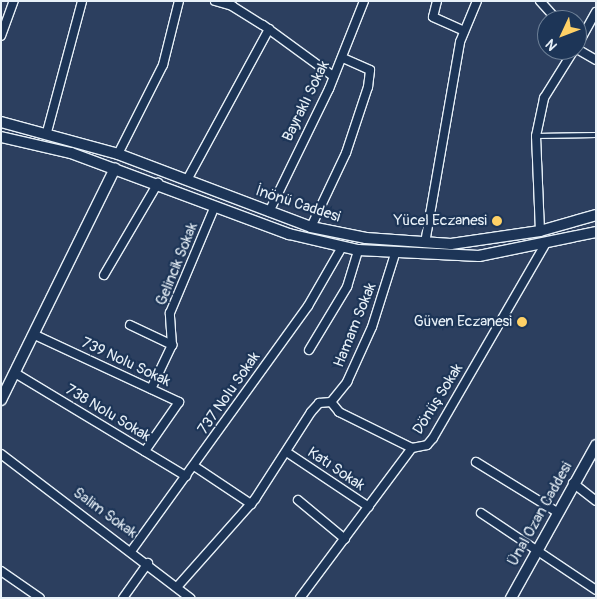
<!DOCTYPE html>
<meta charset="utf-8">
<style>
body{margin:0}
#map{position:relative;width:597px;height:599px;overflow:hidden;background:#2c3f5f;font-family:Pangolin,sans-serif}
div>[style]{position:absolute}
[style*='--x']{left:calc(var(--x)*1px);top:calc(var(--y)*1px);width:calc(var(--w)*1px);rotate:calc(var(--a)*1deg)}
.roads{filter:drop-shadow(1px 0 #e8f1f8) drop-shadow(-1px 0 #e8f1f8) drop-shadow(0 1px #e8f1f8) drop-shadow(0 -1px #e8f1f8)}
.lane>*{height:4px;margin:-2px;padding:0 2px;transform-origin:2px;border-radius:2px;background:#1d3557}
.street>*{height:8px;margin:-4px;padding:0 4px;transform-origin:4px;border-radius:4px;background:#1d3557}
.secondary>*{height:10px;margin:-5px;padding:0 5px;transform-origin:5px;border-radius:5px;background:#1d3557}
.dots>*{width:14px;height:14px;translate:-50% -50%;box-sizing:border-box;border:2px solid #1d3557;border-radius:50%}
span{translate:-50% -50%;white-space:nowrap;text-align:center;line-height:1.15;-webkit-text-stroke:4.5px #1d3557;paint-order:stroke}
.street-label{font-size:15px;color:#e8f1f8}
.poi-label{font-size:15px;color:#e8f1f8}
.right{translate:-100% -50%;text-align:right}
.frame{position:absolute;inset:0;border:2px solid #e8f1f8;pointer-events:none}
.north{position:absolute;left:537px;top:10px;width:50px;height:50px;box-sizing:border-box;background:#1d3557;border:1px solid #6e8097;border-radius:50%;rotate:227deg;font-size:14px;font-weight:700;line-height:20px;text-align:center;color:#e8f1f8}
.north::after{content:'';display:block;margin:auto;width:18px;height:22px;background:#ffd166;clip-path:polygon(50% 0,100% 100%,50% 72%,0 100%)}
</style>
<div id="map">
<div class="roads">
<div class="lane">
<i style="--x:536;--y:136;--w:60;--a:-1"></i>
</div>
<div class="street">
<i style="--x:215;--y:1;--w:18;--a:16"></i>
<i style="--x:232;--y:6;--w:36;--a:32"></i>
<i style="--x:263;--y:25;--w:87;--a:36.1"></i>
<i style="--x:437;--y:1;--w:16;--a:104"></i>
<i style="--x:433;--y:17;--w:34;--a:24"></i>
<i style="--x:540;--y:1;--w:25;--a:48"></i>
<i style="--x:1;--y:36;--w:37;--a:-70"></i>
<i style="--x:577;--y:46;--w:39;--a:-61"></i>
<i style="--x:577;--y:49;--w:22;--a:30"></i>
<i style="--x:47;--y:132;--w:136;--a:-75"></i>
<i style="--x:118;--y:154;--w:100;--a:-63.2"></i>
<i style="--x:163;--y:65;--w:66;--a:-76"></i>
<i style="--x:187;--y:180;--w:172;--a:-61.5"></i>
<i style="--x:269;--y:212;--w:137;--a:-64"></i>
<i style="--x:329;--y:89;--w:95;--a:-68.3"></i>
<i style="--x:311;--y:227;--w:82;--a:-64.7"></i>
<i style="--x:346;--y:153;--w:70;--a:-71.6"></i>
<i style="--x:368;--y:87;--w:17;--a:-83"></i>
<i style="--x:370;--y:70;--w:30;--a:-156"></i>
<i style="--x:540;--y:231;--w:95;--a:-92.4"></i>
<i style="--x:536;--y:136;--w:39;--a:-78"></i>
<i style="--x:544;--y:98;--w:57;--a:-58"></i>
<i style="--x:425;--y:243;--w:204;--a:-80.1"></i>
<i style="--x:460;--y:42;--w:44;--a:-67.5"></i>
<i style="--x:104;--y:275;--w:107;--a:-59.6"></i>
<i style="--x:130;--y:325;--w:47;--a:25.5"></i>
<i style="--x:35;--y:335;--w:159;--a:25"></i>
<i style="--x:179;--y:402;--w:60;--a:124.8"></i>
<i style="--x:309;--y:350;--w:74;--a:-58.9"></i>
<i style="--x:347;--y:287;--w:39;--a:-73"></i>
<i style="--x:15;--y:373;--w:200;--a:31.1"></i>
<i style="--x:151;--y:389;--w:49;--a:-64.5"></i>
<i style="--x:172;--y:345;--w:32;--a:-94"></i>
<i style="--x:170;--y:313;--w:116;--a:-67.2"></i>
<i style="--x:331;--y:402;--w:26;--a:-51"></i>
<i style="--x:347;--y:382;--w:60;--a:-65.6"></i>
<i style="--x:372;--y:327;--w:77;--a:-72.5"></i>
<i style="--x:331;--y:402;--w:13;--a:51"></i>
<i style="--x:339;--y:412;--w:81;--a:26.3"></i>
<i style="--x:288;--y:453;--w:97;--a:33.7"></i>
<i style="--x:1;--y:454;--w:238;--a:37.3"></i>
<i style="--x:476;--y:462;--w:95;--a:31.7"></i>
<i style="--x:194;--y:466;--w:69;--a:33.7"></i>
<i style="--x:573;--y:483;--w:29;--a:38"></i>
<i style="--x:298;--y:500;--w:61;--a:39.7"></i>
<i style="--x:481;--y:513;--w:138;--a:33.8"></i>
<i style="--x:132;--y:550;--w:301;--a:-54.2"></i>
<i style="--x:308;--y:306;--w:68;--a:-60"></i>
<i style="--x:1;--y:571;--w:47;--a:34.7"></i>
<i style="--x:177;--y:587;--w:118;--a:-48.4"></i>
<i style="--x:255;--y:499;--w:103;--a:-57.2"></i>
<i style="--x:311;--y:412;--w:12;--a:-48"></i>
<i style="--x:319;--y:403;--w:12;--a:-5"></i>
<i style="--x:123;--y:598;--w:43;--a:-54.5"></i>
<i style="--x:300;--y:598;--w:187;--a:-53.3"></i>
<i style="--x:412;--y:448;--w:15;--a:-11"></i>
<i style="--x:427;--y:445;--w:9;--a:-49"></i>
<i style="--x:433;--y:438;--w:223;--a:-59.9"></i>
</div>
<div class="secondary">
<i style="--x:1;--y:122;--w:121;--a:15.3"></i>
<i style="--x:118;--y:154;--w:206;--a:20.7"></i>
<i style="--x:311;--y:227;--w:56;--a:11.3"></i>
<i style="--x:366;--y:238;--w:85;--a:4"></i>
<i style="--x:451;--y:244;--w:90;--a:-8.3"></i>
<i style="--x:540;--y:231;--w:58;--a:-15.9"></i>
<i style="--x:1;--y:137;--w:72;--a:12.9"></i>
<i style="--x:71;--y:153;--w:233;--a:20.4"></i>
<i style="--x:289;--y:234;--w:71;--a:13.1"></i>
<i style="--x:358;--y:250;--w:121;--a:2.8"></i>
<i style="--x:479;--y:256;--w:119;--a:-11.6"></i>
<i style="--x:1;--y:400;--w:258;--a:-63.8"></i>
<i style="--x:511;--y:598;--w:175;--a:-60.9"></i>
</div>
</div>
<div class="dots">
<i style="left:497px;top:221px;background:#ffd166"></i>
<i style="left:522px;top:322px;background:#ffd166"></i>
</div>
<div class="street-label">
<span style="left:306px;top:101px;rotate:-64deg">Bayraklı Sokak</span>
<span style="left:298px;top:204px;rotate:18deg">İnönü Caddesi</span>
<span style="left:177px;top:264px;rotate:-68deg">Gelincik Sokak</span>
<span style="left:355px;top:325px;rotate:-68deg">Hamam Sokak</span>
<span style="left:126px;top:362px;rotate:25deg">739 Nolu Sokak</span>
<span style="left:229px;top:393px;rotate:-55deg">737 Nolu Sokak</span>
<span style="left:438px;top:399px;rotate:-58deg">Dönüş Sokak</span>
<span style="left:108px;top:413px;rotate:31deg">738 Nolu Sokak</span>
<span style="left:336px;top:469px;rotate:34deg">Katı Sokak</span>
<span style="left:105px;top:513px;rotate:36deg">Salim Sokak</span>
<span style="left:540px;top:514px;rotate:-61deg">Ünal Ozan Caddesi</span>
</div>
<div class="poi-label">
<span class="right" style="left:487px;top:221px">Yücel Eczanesi</span>
<span class="right" style="left:512px;top:322px">Güven Eczanesi</span>
</div>
<div class="frame"></div>
<div class="north">N</div>
</div>
